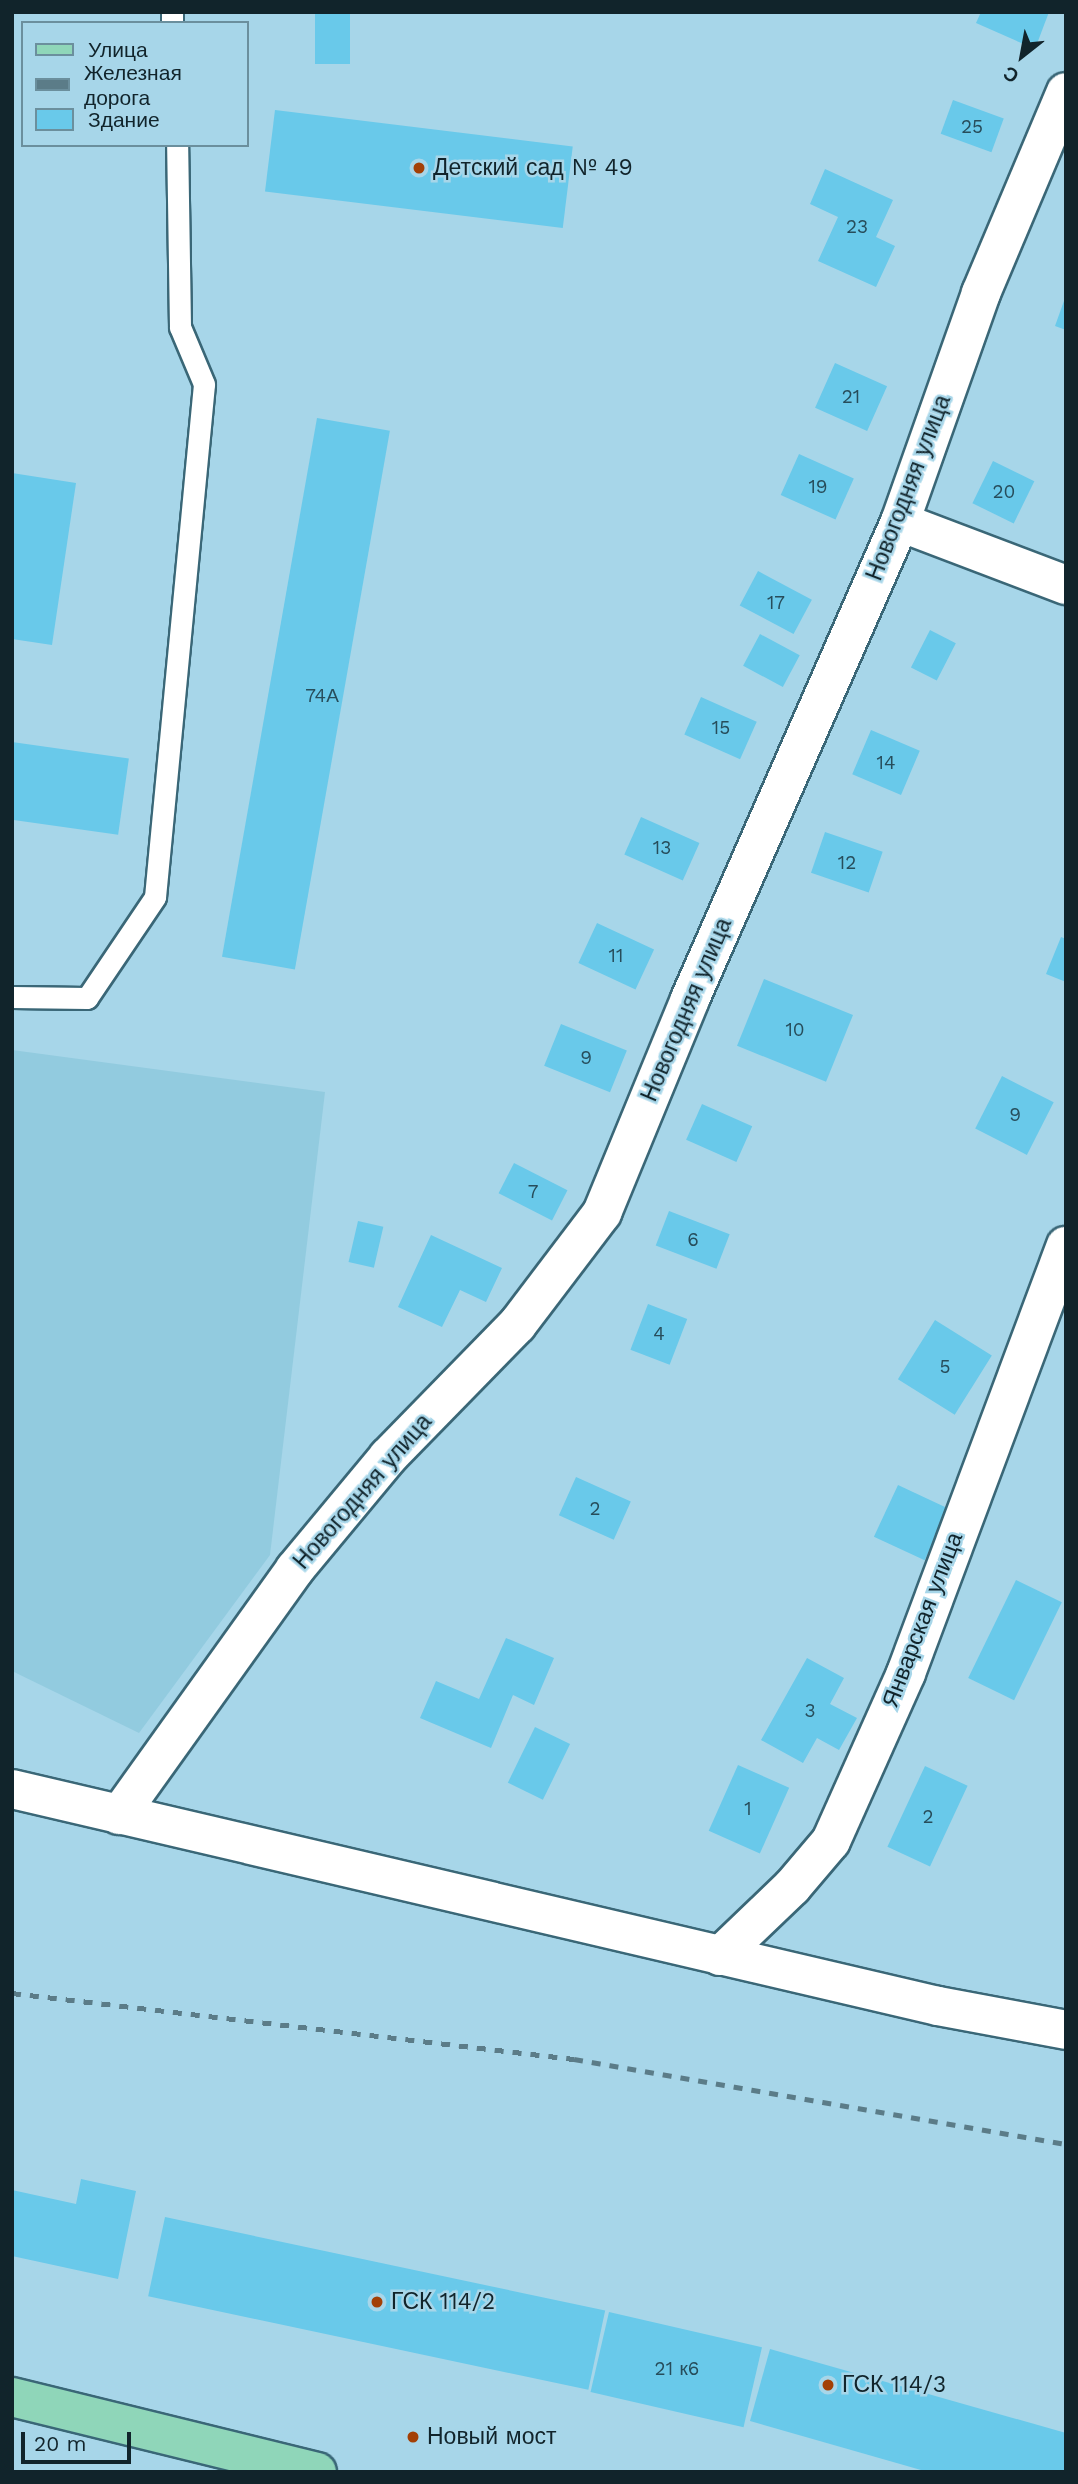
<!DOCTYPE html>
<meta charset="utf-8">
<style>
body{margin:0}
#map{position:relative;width:1078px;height:2484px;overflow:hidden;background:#a7d6e9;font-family:"Work Sans",sans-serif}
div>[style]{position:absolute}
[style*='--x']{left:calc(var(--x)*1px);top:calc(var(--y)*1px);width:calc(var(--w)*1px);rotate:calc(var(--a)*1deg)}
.built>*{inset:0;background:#92cbdf}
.building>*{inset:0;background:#69c9ea;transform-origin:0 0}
.roads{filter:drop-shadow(2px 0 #3a6777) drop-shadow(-2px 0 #3a6777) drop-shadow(0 2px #3a6777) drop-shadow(0 -2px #3a6777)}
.service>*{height:21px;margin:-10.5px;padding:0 10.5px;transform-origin:10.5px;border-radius:10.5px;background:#fff}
.minor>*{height:38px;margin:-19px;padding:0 19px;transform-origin:19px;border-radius:19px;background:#fff}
.primary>*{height:38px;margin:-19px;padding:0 19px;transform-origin:19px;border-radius:19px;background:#8fd6b9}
.rail>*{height:5px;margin-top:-2.5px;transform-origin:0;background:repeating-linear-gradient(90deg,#5b7c88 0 9px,transparent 0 18px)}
.dots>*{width:19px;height:19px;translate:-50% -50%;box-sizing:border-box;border:4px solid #a7d6e9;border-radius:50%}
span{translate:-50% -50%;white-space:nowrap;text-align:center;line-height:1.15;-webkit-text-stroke:5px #a7d6e9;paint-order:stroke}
.number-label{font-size:19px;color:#274d5b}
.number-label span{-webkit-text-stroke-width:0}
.poi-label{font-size:23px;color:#11242b}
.left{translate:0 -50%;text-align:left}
.street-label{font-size:23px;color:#11242b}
.frame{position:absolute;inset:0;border:14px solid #11242b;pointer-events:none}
.legend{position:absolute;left:21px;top:21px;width:228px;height:126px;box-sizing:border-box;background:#a7d6e9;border:2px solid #6b8f9d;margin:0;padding:9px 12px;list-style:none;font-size:21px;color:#11242b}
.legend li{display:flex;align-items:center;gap:14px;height:35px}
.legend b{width:35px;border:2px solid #6b8f9d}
.north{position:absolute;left:987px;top:21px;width:70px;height:70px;-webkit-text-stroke:5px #a7d6e9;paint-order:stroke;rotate:211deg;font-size:19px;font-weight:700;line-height:28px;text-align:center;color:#11242b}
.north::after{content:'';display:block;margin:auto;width:24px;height:32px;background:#11242b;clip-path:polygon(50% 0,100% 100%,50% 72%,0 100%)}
.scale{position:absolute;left:21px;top:2432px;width:110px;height:32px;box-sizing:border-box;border:4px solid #11242b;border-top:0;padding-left:9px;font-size:21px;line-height:24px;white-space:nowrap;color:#11242b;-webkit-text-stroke:5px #a7d6e9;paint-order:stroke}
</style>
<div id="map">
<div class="built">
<i style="clip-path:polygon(12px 1050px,325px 1092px,270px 1555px,139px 1733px,12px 1671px)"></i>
</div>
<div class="building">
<i style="left:315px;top:12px;width:35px;height:52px"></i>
<i style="clip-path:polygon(981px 12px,1049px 12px,1035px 49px,976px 23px)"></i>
<i style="left:953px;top:100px;width:54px;height:36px;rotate:20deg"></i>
<i style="left:275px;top:110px;width:300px;height:82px;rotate:7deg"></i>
<i style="clip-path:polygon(825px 169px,893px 200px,876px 237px,895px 246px,876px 287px,818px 261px,838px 217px,810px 204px)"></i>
<i style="clip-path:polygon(1065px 298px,1066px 298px,1066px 330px,1055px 326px)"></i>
<i style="left:835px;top:363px;width:57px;height:49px;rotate:24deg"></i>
<i style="left:317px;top:418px;width:74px;height:547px;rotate:10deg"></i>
<i style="left:799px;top:454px;width:60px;height:45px;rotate:24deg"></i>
<i style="left:993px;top:461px;width:46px;height:47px;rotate:26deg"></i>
<i style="clip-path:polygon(12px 473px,76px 483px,52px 645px,12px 639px)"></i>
<i style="left:758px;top:571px;width:61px;height:39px;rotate:28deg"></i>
<i style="left:930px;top:630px;width:29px;height:42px;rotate:27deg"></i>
<i style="left:760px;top:634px;width:45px;height:36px;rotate:28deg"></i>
<i style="left:701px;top:697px;width:61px;height:41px;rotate:24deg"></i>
<i style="left:871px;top:730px;width:53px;height:48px;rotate:23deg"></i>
<i style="left:12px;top:742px;width:118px;height:77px;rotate:8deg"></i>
<i style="left:641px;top:817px;width:64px;height:41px;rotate:24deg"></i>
<i style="left:825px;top:832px;width:61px;height:43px;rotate:19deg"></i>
<i style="left:597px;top:923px;width:63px;height:44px;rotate:25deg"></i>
<i style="clip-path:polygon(1061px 937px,1066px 939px,1066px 982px,1046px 974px)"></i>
<i style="left:764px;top:979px;width:96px;height:72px;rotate:22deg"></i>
<i style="left:561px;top:1024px;width:71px;height:45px;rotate:22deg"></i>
<i style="left:1002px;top:1076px;width:58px;height:59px;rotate:27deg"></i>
<i style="left:702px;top:1104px;width:55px;height:39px;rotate:24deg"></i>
<i style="left:514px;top:1163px;width:60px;height:34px;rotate:27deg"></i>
<i style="left:669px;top:1211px;width:65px;height:37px;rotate:21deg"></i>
<i style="left:358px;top:1221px;width:26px;height:42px;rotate:13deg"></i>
<i style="clip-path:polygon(431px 1235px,502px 1268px,486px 1302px,460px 1290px,442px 1327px,398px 1307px)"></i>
<i style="left:648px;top:1304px;width:42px;height:49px;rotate:21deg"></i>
<i style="left:935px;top:1320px;width:67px;height:70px;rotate:32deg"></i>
<i style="left:576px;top:1477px;width:60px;height:42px;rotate:24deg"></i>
<i style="left:898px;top:1485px;width:56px;height:57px;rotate:25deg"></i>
<i style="left:1016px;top:1580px;width:51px;height:109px;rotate:26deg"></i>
<i style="clip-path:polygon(506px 1638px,554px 1658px,534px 1705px,513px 1695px,491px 1748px,420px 1718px,436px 1681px,479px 1699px)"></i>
<i style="clip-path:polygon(807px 1658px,844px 1678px,830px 1704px,857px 1718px,839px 1750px,817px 1738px,803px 1763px,761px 1740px)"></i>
<i style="left:535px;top:1727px;width:39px;height:62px;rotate:26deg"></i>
<i style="left:738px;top:1765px;width:56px;height:72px;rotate:24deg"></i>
<i style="left:925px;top:1766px;width:47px;height:89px;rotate:25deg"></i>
<i style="clip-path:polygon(81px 2179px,136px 2191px,118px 2279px,12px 2256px,12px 2190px,76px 2204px)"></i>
<i style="left:165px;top:2217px;width:450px;height:81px;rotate:12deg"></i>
<i style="left:609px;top:2312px;width:157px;height:82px;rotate:13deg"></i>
<i style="clip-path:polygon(770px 2349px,1066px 2433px,1066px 2472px,928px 2472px,750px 2421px)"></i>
</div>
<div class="roads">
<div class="service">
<i style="--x:172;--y:12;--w:11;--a:90"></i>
<i style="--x:12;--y:997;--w:75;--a:0.8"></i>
<i style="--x:87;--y:998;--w:122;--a:-56"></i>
<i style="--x:155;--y:897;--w:515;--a:-84.54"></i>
<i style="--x:204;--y:384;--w:62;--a:-112.8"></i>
<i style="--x:180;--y:327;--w:182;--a:-90.9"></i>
</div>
<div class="minor">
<i style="--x:900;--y:522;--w:178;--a:20.8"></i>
<i style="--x:12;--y:1789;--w:951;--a:13.19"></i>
<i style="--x:938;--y:2006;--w:130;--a:10.6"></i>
<i style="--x:119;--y:1815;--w:302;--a:-54.4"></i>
<i style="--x:295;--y:1569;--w:146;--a:-50.3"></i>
<i style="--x:388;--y:1457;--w:185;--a:-45.7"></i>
<i style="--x:517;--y:1325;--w:141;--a:-52.8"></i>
<i style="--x:602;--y:1213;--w:231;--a:-67.6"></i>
<i style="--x:690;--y:999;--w:521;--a:-66.24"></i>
<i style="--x:900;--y:522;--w:243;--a:-70.5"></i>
<i style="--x:981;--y:293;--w:218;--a:-67.1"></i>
<i style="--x:720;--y:1956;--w:100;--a:-43.8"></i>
<i style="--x:792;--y:1887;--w:60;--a:-49.7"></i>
<i style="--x:831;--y:1841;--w:184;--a:-65.9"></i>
<i style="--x:906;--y:1673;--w:456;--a:-69.5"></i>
</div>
<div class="primary">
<i style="--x:12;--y:2397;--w:314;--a:13.8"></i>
</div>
</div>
<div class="rail">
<i style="--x:12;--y:1993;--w:566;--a:6.7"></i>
<i style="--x:574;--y:2059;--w:499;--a:9.8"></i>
</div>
<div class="dots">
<i style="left:419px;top:168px;background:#a34006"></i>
<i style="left:377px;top:2302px;background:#a34006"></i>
<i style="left:828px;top:2385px;background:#a34006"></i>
<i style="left:413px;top:2437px;background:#a34006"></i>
</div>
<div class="number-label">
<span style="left:972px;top:127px">25</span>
<span style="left:857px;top:227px">23</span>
<span style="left:851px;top:397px">21</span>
<span style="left:818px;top:487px">19</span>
<span style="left:1004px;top:492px">20</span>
<span style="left:776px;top:603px">17</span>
<span style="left:322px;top:696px">74А</span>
<span style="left:721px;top:728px">15</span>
<span style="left:886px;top:763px">14</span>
<span style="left:662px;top:848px">13</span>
<span style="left:847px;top:863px">12</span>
<span style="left:616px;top:956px">11</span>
<span style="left:795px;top:1030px">10</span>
<span style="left:586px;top:1058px">9</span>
<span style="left:1015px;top:1115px">9</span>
<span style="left:533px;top:1192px">7</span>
<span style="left:693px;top:1240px">6</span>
<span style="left:659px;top:1334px">4</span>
<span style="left:945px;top:1367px">5</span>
<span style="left:595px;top:1509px">2</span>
<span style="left:810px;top:1711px">3</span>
<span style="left:748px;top:1809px">1</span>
<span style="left:928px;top:1817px">2</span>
<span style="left:677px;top:2369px">21 к6</span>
</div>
<div class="poi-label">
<span class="left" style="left:433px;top:168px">Детский сад № 49</span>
<span class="left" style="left:391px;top:2302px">ГСК 114/2</span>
<span class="left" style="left:842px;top:2385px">ГСК 114/3</span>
<span class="left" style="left:427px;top:2437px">Новый мост</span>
</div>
<div class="street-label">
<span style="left:909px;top:488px;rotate:-69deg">Новогодняя улица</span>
<span style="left:687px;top:1010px;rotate:-67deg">Новогодняя улица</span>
<span style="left:363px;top:1492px;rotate:-49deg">Новогодняя улица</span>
<span style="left:923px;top:1620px;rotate:-69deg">Январская улица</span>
</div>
<div class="frame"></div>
<ul class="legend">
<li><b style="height:9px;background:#8fd6b9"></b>Улица</li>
<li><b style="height:9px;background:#5b7c88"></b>Железная дорога</li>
<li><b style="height:19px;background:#69c9ea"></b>Здание</li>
</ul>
<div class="north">С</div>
<div class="scale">20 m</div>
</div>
